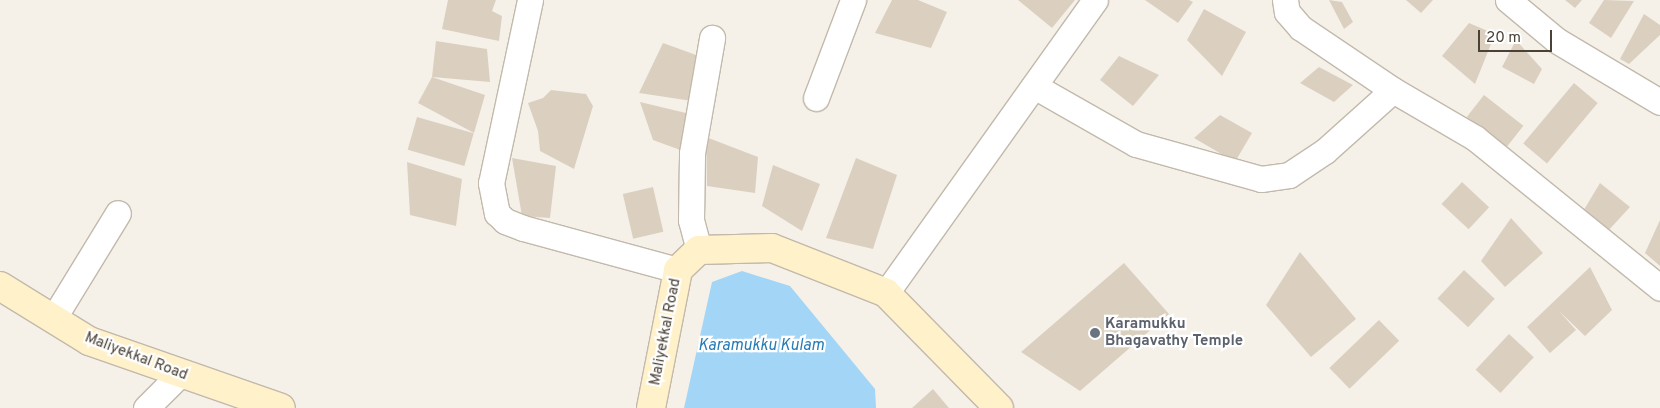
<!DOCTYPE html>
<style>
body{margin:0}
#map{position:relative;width:1660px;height:408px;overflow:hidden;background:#f5f1e9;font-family:Overpass,sans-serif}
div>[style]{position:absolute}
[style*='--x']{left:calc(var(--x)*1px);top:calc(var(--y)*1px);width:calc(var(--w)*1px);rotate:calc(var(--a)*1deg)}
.water>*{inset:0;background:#a2d5f6}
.building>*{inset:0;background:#dbd0c0;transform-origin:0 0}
.roads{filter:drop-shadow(1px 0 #c2b9ab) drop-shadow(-1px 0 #c2b9ab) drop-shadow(0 1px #c2b9ab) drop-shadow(0 -1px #c2b9ab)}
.street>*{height:25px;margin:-12.5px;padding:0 12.5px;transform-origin:12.5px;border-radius:12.5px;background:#fff}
.secondary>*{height:28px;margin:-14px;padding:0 14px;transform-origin:14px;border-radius:14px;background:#fff1ca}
.dots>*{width:14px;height:14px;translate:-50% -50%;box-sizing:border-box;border:2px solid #fff;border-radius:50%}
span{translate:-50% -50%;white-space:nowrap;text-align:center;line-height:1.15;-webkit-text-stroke:4.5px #fff;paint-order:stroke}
.worship-label{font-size:15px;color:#5b616d;font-weight:700}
.left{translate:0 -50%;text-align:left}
.street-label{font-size:15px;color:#4a4237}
.water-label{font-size:16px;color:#267cb6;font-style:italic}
.scale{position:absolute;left:1478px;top:30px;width:74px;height:22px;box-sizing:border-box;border:2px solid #4a4237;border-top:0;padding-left:6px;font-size:15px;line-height:18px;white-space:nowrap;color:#4a4237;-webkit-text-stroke:4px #fff;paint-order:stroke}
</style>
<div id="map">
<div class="water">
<i style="clip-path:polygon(742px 271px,790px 286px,875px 389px,876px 408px,684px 408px,712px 282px)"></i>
</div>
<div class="building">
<i style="clip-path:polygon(448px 0,496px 0,492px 11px,502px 16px,499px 41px,442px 29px)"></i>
<i style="clip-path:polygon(892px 0,918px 0,947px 12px,931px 48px,875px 33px)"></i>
<i style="clip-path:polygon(1018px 0,1075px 0,1052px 28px)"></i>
<i style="clip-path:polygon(1145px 0,1189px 0,1193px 2px,1178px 23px)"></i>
<i style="clip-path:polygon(1329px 0,1342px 2px,1353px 22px,1344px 29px)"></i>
<i style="clip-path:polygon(1406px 0,1433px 0,1421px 13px)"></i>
<i style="clip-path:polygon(1565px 0,1582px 0,1575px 8px)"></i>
<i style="clip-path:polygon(1604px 0,1634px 1px,1611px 38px,1589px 23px)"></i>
<i style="clip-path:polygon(1204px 9px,1246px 32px,1222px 76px,1187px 40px)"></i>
<i style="clip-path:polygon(1644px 14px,1660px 25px,1660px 35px,1629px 64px,1620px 59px)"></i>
<i style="clip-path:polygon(1469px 23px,1495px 34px,1475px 84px,1442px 56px)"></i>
<i style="clip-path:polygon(1516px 40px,1542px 69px,1534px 84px,1502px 67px)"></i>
<i style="clip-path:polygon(436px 41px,487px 49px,490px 82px,432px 77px)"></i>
<i style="clip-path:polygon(663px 43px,699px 56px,692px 101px,639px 93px)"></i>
<i style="clip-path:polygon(1119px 56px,1159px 75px,1133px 106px,1100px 80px)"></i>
<i style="clip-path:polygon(1319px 67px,1353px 85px,1334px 102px,1300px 83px)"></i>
<i style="clip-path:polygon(432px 77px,485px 95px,474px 133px,418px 103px)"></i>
<i style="left:1574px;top:83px;width:31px;height:79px;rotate:40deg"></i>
<i style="clip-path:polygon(551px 90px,586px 94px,593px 106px,574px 169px,540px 151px,538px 131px,528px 103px,543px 98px)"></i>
<i style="left:1484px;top:95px;width:50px;height:28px;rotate:38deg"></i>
<i style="clip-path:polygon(640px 102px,686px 113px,683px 151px,653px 140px)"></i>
<i style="clip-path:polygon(1220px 115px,1252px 133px,1235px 162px,1194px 138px)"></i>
<i style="left:417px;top:117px;width:59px;height:34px;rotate:16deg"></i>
<i style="clip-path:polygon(706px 137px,758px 157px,755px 193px,707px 186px)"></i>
<i style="clip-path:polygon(512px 158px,556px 166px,550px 218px,522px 216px)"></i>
<i style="clip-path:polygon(856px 158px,897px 175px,873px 249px,826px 238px)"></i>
<i style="clip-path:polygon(407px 162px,462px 179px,456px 226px,410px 215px)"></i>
<i style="clip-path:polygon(773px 165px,820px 184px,802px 231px,762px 206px)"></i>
<i style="left:1462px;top:182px;width:37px;height:30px;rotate:43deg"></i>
<i style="clip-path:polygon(1600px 183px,1630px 207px,1607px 232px,1582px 213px)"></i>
<i style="left:653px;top:187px;width:46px;height:31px;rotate:77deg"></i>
<i style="clip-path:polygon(1511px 218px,1543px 253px,1505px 287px,1481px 261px)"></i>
<i style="clip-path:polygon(1660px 220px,1660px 266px,1645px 253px)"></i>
<i style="clip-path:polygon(1300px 252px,1356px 319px,1311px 357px,1266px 305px)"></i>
<i style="clip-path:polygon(1124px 263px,1169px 314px,1080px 391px,1021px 352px)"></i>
<i style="clip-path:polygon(1590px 267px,1612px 310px,1585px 336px,1559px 311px,1576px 330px,1550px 353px,1527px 327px)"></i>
<i style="left:1464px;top:270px;width:42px;height:39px;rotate:43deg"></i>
<i style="left:1379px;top:320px;width:29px;height:69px;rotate:46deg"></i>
<i style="left:1509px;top:334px;width:34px;height:49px;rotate:43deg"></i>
<i style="clip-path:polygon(933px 389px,949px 408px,912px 408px)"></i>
</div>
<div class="roads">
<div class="street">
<i style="--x:530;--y:0;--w:187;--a:102"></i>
<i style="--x:491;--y:183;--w:31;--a:79"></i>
<i style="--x:497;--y:213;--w:11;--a:45"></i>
<i style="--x:505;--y:221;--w:19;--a:21"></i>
<i style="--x:523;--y:228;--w:161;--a:15.2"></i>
<i style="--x:1285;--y:0;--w:12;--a:81"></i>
<i style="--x:1287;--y:12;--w:21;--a:49"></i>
<i style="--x:1301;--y:28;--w:111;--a:34"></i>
<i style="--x:1393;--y:90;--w:95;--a:30.3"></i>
<i style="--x:1475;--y:138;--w:238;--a:39"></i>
<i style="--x:1508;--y:0;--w:62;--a:39.8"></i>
<i style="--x:1556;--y:40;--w:121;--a:30.8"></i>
<i style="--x:1034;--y:86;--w:117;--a:29.6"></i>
<i style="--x:1136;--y:144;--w:130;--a:15.6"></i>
<i style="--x:1261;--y:179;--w:28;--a:-8"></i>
<i style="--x:1289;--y:175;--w:43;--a:-33.7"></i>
<i style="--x:1325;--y:151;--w:91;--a:-41.9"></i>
<i style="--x:816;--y:98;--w:105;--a:-69.3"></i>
<i style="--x:699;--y:250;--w:31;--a:-105"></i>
<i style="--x:691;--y:220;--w:67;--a:-89.1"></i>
<i style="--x:692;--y:153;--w:117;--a:-80.1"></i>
<i style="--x:886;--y:293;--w:360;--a:-54.5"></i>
<i style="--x:53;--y:319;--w:124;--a:-58.5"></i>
<i style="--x:146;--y:408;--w:48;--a:-45"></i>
</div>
<div class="secondary">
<i style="--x:0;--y:286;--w:105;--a:31.7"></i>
<i style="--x:89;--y:341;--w:203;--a:19.2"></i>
<i style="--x:651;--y:408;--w:141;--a:-78.9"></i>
<i style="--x:678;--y:270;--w:29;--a:-44"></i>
<i style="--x:699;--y:250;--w:73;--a:-1.6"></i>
<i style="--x:772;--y:248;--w:123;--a:21.5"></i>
<i style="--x:886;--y:293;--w:161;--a:45.5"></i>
</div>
</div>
<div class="dots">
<i style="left:1095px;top:333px;background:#6b7280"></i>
</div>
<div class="worship-label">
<span class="left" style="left:1105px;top:333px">Karamukku<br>Bhagavathy Temple</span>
</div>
<div class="street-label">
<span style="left:666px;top:332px;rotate:-79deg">Maliyekkal Road</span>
<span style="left:136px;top:357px;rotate:21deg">Maliyekkal Road</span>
</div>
<div class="water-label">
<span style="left:761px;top:346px">Karamukku Kulam</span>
</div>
<div class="scale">20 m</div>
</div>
